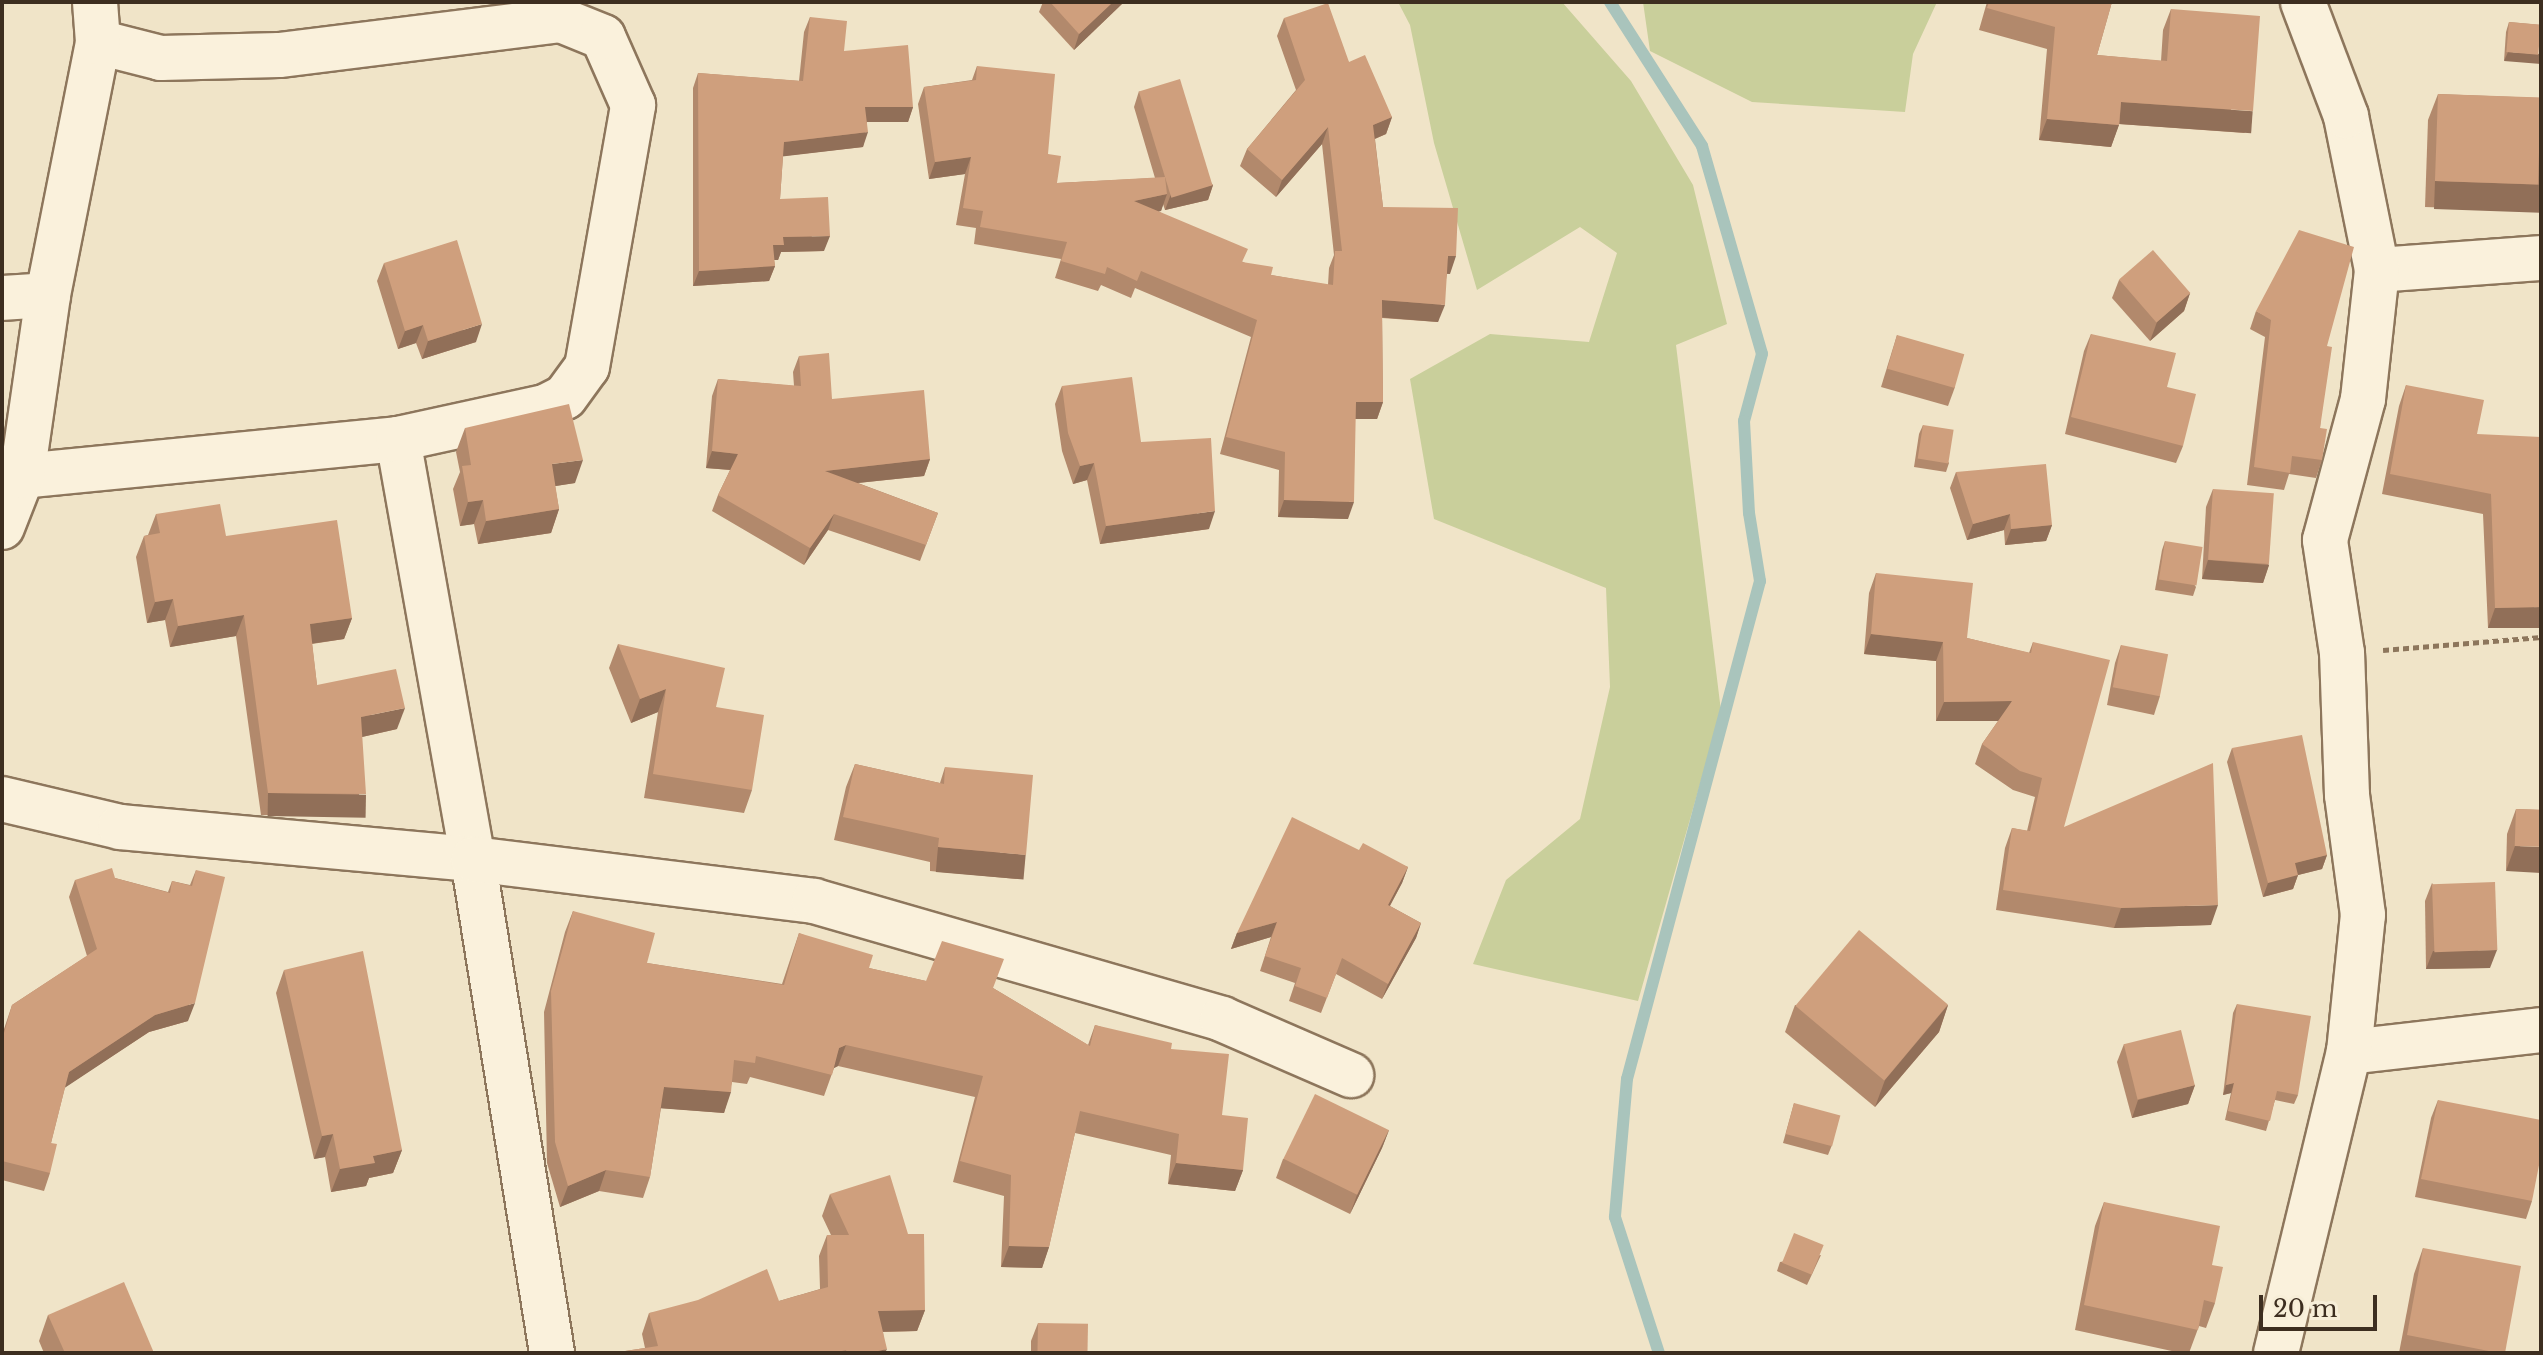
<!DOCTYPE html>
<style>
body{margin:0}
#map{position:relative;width:2543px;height:1355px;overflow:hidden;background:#f0e4c8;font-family:"Libre Baskerville",serif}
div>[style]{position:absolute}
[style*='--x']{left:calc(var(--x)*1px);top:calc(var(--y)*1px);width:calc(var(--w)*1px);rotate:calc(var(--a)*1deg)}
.green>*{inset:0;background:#c9cf9b}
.stream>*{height:12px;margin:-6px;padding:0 6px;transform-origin:6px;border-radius:6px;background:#a9c4bc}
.path>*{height:5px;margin-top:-2.5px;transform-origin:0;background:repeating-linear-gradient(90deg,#8d765c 0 6px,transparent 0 10px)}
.roads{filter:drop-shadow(2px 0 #8d765c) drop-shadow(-2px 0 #8d765c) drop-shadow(0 2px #8d765c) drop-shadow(0 -2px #8d765c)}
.street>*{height:44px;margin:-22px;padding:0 22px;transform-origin:22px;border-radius:22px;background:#faf1dc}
.wall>*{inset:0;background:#b2896c}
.shaded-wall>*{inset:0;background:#916f58;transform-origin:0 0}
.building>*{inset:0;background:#cf9f7d;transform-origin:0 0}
span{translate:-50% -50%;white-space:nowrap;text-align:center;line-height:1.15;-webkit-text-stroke:7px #f7eed8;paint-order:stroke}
.frame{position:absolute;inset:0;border:4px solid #3d2e20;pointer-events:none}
.scale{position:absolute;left:2259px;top:1295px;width:118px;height:36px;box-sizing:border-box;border:4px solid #3d2e20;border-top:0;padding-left:10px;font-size:24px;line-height:28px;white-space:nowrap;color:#3d2e20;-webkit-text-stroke:6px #f7eed8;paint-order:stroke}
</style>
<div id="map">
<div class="green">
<i style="clip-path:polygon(1398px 2px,1562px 2px,1631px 81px,1693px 185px,1727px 324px,1676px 345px,1721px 711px,1638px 1001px,1473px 964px,1506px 880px,1580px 819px,1610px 687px,1606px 588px,1434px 519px,1410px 379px,1490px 334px,1589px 342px,1617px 253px,1580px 227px,1477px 290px,1434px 143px,1410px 25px)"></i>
<i style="clip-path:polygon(1643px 2px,1937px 2px,1913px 54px,1905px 112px,1752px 102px,1650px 51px)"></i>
</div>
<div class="stream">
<i style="--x:1610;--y:2;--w:171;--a:57.4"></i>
<i style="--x:1702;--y:146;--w:216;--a:73.9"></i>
<i style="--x:1762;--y:354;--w:69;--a:105"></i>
<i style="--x:1744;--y:421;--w:92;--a:86.9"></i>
<i style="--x:1749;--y:513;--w:69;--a:80.8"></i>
<i style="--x:1760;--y:581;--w:515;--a:104.95"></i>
<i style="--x:1627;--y:1079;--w:139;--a:95"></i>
<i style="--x:1615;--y:1217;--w:143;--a:72.1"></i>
</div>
<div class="path">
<i style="--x:2383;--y:650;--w:159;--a:-4.7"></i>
</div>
<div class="roads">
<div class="street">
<i style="--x:2377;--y:270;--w:164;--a:-4.2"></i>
<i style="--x:2;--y:298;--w:46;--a:-3.7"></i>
<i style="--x:398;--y:439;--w:427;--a:79.9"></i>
<i style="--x:473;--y:859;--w:500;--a:80.91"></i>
<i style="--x:22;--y:476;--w:378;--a:-5.6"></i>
<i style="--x:398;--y:439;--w:150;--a:-12.3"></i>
<i style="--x:545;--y:407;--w:22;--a:-27"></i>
<i style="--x:565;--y:397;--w:37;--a:-54"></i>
<i style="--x:587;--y:367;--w:266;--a:-80"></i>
<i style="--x:633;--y:105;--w:74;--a:-113.8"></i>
<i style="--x:603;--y:37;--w:45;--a:-158"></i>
<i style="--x:561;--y:20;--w:284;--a:172.9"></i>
<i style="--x:279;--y:55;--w:118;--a:178.5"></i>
<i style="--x:161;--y:58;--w:65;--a:-165.7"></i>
<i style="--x:2;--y:527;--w:55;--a:-68.6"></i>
<i style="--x:22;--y:476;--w:183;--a:-81.8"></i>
<i style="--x:48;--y:295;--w:258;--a:-78.8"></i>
<i style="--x:98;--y:42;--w:40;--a:-94.3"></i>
<i style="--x:2;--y:799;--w:121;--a:13.3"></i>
<i style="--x:120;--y:827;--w:354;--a:5.2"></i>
<i style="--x:473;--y:859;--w:344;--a:7"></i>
<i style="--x:814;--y:901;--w:425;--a:16.1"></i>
<i style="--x:1222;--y:1019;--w:141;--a:23.5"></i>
<i style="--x:2349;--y:1052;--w:193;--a:-6.5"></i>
<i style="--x:2276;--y:1353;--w:310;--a:-76.4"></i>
<i style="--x:2349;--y:1052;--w:138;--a:-84.2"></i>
<i style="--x:2363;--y:915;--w:121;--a:-97.6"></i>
<i style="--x:2347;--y:795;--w:142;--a:-92"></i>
<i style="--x:2342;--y:653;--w:114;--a:-98.6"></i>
<i style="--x:2325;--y:540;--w:146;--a:-74.9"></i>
<i style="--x:2363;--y:399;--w:130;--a:-83.8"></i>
<i style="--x:2377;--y:270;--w:157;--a:-101.4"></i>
<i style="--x:2346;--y:116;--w:122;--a:-110.7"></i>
</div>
</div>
<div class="wall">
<i style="clip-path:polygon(1043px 2px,1124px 2px,1074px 50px,1039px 12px)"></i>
<i style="clip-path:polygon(1987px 2px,2112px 2px,2097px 55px,2161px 61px,2163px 30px,2171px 9px,2245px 133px,2119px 124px,2111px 147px,2039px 140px,2047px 49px,1979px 30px)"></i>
<i style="clip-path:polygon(810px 17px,844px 51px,913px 107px,908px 122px,867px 122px,863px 147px,783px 156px,780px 199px,824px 251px,781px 252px,778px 260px,774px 260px,775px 266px,769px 281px,693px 286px,693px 88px,698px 73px,799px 81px,804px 32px)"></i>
<i style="clip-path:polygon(1284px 18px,1349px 62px,1392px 117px,1386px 134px,1375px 139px,1383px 207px,1450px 274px,1447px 274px,1438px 322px,1382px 318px,1383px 402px,1377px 419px,1355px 419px,1348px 519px,1278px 517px,1279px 470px,1220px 454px,1251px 337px,1135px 288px,1131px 298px,1101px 285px,1098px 291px,1055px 278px,1061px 259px,974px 244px,976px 228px,956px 225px,965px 174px,929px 179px,918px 104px,924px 87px,972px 80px,977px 66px,1048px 154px,1057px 183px,1155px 178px,1134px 107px,1139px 91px,1213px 185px,1208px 200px,1165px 210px,1163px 204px,1161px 211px,1158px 211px,1243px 262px,1271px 275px,1328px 285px,1329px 268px,1334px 255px,1322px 144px,1276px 197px,1240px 166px,1247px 149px,1296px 90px,1277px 36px)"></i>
<i style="clip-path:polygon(2509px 22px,2541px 25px,2504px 61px,2506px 32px)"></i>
<i style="clip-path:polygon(2438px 94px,2541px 98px,2541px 211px,2425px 207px,2428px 120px)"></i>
<i style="clip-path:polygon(384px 263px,476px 342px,422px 359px,416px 343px,398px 349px,377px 281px)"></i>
<i style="clip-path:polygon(2119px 280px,2190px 293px,2184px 311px,2150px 341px,2112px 298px)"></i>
<i style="clip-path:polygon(2256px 311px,2327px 346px,2320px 428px,2322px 460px,2316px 478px,2289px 474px,2284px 490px,2247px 485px,2265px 337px,2250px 329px)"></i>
<i style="clip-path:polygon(2091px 334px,2167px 387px,2183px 446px,2176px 463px,2065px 434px,2084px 351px)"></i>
<i style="clip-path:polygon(1897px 335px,1955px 387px,1948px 406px,1881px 387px)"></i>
<i style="clip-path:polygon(799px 356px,832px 399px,930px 459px,924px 476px,858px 483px,938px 513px,920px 561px,828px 530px,804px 565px,712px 511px,718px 495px,730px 470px,706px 468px,712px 396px,718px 379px,794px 386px,793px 372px)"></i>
<i style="clip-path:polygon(2406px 385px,2477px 434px,2541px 628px,2488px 628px,2483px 514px,2382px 494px,2399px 406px)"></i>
<i style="clip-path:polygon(1062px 386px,1141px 442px,1209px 529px,1100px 544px,1087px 480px,1073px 484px,1062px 451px,1055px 404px)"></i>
<i style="clip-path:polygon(1923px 425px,1949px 463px,1946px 472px,1914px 467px,1919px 434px)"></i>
<i style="clip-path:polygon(465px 428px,575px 483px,555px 486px,559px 509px,551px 533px,478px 544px,474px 524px,460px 526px,453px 489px,460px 472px,456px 452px)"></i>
<i style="clip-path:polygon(1956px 472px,2052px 525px,2046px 541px,2005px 545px,2004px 530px,1967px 540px,1950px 488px)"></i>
<i style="clip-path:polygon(2213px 489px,2269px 565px,2263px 583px,2202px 579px,2206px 507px)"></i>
<i style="clip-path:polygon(156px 514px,226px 536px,352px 618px,344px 639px,312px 644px,317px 685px,397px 729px,362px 737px,358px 816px,261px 815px,236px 636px,170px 647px,165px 620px,147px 623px,136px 557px,144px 536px,148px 535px)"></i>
<i style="clip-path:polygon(2165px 541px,2196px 587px,2193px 596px,2155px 590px,2162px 550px)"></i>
<i style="clip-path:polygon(1876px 573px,1967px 638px,2029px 653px,2033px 642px,2064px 827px,2211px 925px,2114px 928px,1996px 910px,2005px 848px,2012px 828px,2027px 831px,2035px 797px,2013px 790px,1975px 764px,1982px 744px,1998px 721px,1936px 721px,1936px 661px,1864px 654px,1869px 593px)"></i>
<i style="clip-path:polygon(618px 644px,716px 707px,752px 790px,744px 813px,644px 798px,658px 712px,631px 723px,609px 668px)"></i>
<i style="clip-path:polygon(2121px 645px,2160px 696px,2154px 715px,2107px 705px,2115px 663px)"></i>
<i style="clip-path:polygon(2232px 748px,2327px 855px,2322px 869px,2298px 875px,2293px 889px,2263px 897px,2227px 762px)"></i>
<i style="clip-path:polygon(855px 764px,940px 783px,945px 767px,1017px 879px,930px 871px,930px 862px,834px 840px,846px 787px)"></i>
<i style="clip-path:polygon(2516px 809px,2541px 810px,2506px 871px,2507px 834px)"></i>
<i style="clip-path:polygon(1359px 850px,1408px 867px,1402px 883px,1390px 906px,1421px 923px,1416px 938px,1382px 999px,1336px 974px,1321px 1013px,1289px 1001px,1295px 983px,1260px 971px,1271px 937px,1231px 949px,1237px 933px)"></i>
<i style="clip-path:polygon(196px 870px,188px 1021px,149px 1032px,65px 1087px,51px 1143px,50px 1173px,44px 1191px,2px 1180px,2px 1035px,12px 1005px,87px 956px,69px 897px,75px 880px,115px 878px,168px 892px,172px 881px,190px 885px)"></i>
<i style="clip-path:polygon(2432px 883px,2490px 968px,2426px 969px,2425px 901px)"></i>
<i style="clip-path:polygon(573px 911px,647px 963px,782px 984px,799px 933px,869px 968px,926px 981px,993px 988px,1088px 1045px,1095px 1025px,1171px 1049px,1222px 1115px,1243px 1170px,1235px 1191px,1168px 1184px,1171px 1155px,1075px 1133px,1049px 1247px,1042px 1268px,1001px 1267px,1004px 1196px,953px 1182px,975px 1097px,838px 1066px,834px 1068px,824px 1096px,750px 1077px,747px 1084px,732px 1082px,724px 1113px,661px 1108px,650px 1177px,643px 1198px,599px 1191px,560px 1207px,547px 1163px,544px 1012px,565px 932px)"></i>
<i style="clip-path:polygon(284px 970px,402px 1150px,393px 1173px,369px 1178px,366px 1186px,331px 1192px,325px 1157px,314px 1159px,276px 993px)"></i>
<i style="clip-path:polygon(2237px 1004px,2298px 1095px,2294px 1104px,2275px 1100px,2266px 1131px,2225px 1120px,2231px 1093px,2223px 1095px,2233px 1013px)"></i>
<i style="clip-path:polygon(1795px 1005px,1948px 1005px,1939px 1032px,1875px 1107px,1785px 1032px)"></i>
<i style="clip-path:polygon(2124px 1044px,2195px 1085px,2188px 1104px,2132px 1118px,2117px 1062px)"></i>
<i style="clip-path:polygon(2438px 1100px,2532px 1201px,2526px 1219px,2415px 1197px,2431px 1118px)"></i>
<i style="clip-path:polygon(1794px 1103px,1832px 1145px,1828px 1155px,1783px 1143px)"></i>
<i style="clip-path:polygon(1389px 1130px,1382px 1148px,1350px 1214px,1276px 1178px,1283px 1159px)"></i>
<i style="clip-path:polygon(830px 1194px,925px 1310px,917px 1331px,883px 1332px,885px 1353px,612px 1353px,645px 1348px,642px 1334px,649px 1313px,779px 1301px,820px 1289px,819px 1256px,827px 1235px,831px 1235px,822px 1216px)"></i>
<i style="clip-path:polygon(2104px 1202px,2212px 1265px,2215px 1303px,2206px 1328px,2199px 1326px,2189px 1353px,2181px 1353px,2075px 1330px,2095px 1226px)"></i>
<i style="clip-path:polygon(2423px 1248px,2505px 1353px,2399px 1353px,2414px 1274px)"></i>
<i style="clip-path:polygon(1821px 1255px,1807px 1285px,1777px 1271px,1780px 1262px)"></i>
<i style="clip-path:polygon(48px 1315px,154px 1353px,44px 1353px,39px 1341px)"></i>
<i style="clip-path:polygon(1038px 1323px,1087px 1353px,1031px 1353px,1031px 1341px)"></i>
</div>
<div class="shaded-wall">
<i style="clip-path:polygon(1113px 2px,1124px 2px,1074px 50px,1079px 34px)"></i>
<i style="clip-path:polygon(2508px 52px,2541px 54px,2541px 64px,2504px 61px)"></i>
<i style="left:2121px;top:102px;width:132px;height:22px;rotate:4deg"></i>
<i style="clip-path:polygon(865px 107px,913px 107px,908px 122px,860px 122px)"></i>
<i style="clip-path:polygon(1392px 117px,1386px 134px,1367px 142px,1373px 125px)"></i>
<i style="clip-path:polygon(2047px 119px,2119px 125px,2111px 147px,2039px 140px)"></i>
<i style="clip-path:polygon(1328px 127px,1322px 144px,1276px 197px,1282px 180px)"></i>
<i style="clip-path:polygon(868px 132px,863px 147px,778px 157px,784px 142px)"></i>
<i style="clip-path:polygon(971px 157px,965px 174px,929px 179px,935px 162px)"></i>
<i style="left:2435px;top:181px;width:106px;height:28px;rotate:2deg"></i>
<i style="clip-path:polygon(1213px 185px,1208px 200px,1165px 210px,1171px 194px)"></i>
<i style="clip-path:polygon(1167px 194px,1161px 211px,1128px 219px,1134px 201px)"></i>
<i style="clip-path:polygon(830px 236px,824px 251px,781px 252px,778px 260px,767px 260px,773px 245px,783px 237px)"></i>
<i style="clip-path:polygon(1448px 256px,1456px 256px,1450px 274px,1442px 273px)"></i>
<i style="clip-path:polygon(775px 266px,769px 281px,693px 286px,699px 271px)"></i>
<i style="clip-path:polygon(2190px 293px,2184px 311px,2150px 341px,2157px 322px)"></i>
<i style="clip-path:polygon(1382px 300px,1445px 305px,1438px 322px,1376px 317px)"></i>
<i style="clip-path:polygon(482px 324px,476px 342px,422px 359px,428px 341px)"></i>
<i style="clip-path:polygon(423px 325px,416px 343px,398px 349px,405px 331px)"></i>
<i style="clip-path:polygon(1356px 402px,1383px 402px,1377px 419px,1349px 419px)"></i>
<i style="clip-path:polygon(712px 451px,738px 454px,732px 470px,706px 468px)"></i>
<i style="clip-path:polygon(930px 459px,924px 476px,819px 487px,825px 471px)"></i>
<i style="clip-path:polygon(583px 460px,575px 483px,543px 488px,552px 464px)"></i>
<i style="clip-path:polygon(1094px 463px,1087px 480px,1073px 484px,1080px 466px)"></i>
<i style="clip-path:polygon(483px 500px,474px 524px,460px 526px,468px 502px)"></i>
<i style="clip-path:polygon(1284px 500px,1354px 502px,1348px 519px,1278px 517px)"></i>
<i style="clip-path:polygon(559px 509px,551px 533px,478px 544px,486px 521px)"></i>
<i style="clip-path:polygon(1215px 511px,1209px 529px,1100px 544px,1106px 526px)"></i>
<i style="clip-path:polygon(834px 514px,828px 530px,804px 565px,810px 548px)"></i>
<i style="clip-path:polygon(2010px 514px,2004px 530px,1967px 540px,1973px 524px)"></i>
<i style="clip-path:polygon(2052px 525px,2046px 541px,2005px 545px,2011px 529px)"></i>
<i style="clip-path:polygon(2208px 560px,2269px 565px,2263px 583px,2202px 579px)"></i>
<i style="clip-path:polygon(173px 599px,165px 620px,147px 623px,155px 602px)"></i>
<i style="clip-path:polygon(2541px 607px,2541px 628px,2488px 628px,2495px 608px)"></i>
<i style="clip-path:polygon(244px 615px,236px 636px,170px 647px,178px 626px)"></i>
<i style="clip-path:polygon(352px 618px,344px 639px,302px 645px,310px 624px)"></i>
<i style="clip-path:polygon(1871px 634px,1943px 642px,1936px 661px,1864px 654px)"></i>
<i style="clip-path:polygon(666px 689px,658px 712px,631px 723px,640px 699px)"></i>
<i style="clip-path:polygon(2012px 701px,2005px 721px,1936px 721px,1944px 702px)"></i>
<i style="clip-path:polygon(405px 708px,397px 729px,353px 739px,361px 717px)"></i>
<i style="left:268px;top:793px;width:98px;height:23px;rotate:1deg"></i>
<i style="clip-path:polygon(2515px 846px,2541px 847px,2541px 873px,2506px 871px)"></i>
<i style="left:938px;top:847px;width:88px;height:25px;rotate:5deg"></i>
<i style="clip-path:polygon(2327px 855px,2322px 869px,2298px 875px,2293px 889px,2263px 897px,2268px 883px,2295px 863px)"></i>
<i style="clip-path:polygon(1408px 867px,1402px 883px,1382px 920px,1388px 905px)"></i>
<i style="clip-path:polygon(2218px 905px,2211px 925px,2114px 928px,2121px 908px)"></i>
<i style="clip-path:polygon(1277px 922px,1271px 937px,1231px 949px,1237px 933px)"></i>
<i style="clip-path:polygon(1421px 923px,1416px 938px,1382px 999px,1388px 984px)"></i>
<i style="clip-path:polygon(2497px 950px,2490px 968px,2426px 969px,2433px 951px)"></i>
<i style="clip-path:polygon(195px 1003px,188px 1021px,149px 1032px,63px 1089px,69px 1072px,155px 1015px)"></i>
<i style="clip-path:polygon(1948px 1005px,1939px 1032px,1875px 1107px,1885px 1080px)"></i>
<i style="clip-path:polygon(846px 1045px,838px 1066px,832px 1069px,839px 1048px)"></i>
<i style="clip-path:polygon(2234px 1083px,2231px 1093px,2223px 1095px,2226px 1085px)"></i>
<i style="clip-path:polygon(2195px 1085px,2188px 1104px,2132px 1118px,2138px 1100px)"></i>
<i style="clip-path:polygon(664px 1087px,731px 1092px,724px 1113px,657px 1108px)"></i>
<i style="clip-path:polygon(1389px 1130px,1382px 1148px,1350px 1214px,1357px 1195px)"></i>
<i style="clip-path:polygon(333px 1134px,325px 1157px,314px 1159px,322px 1136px)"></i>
<i style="clip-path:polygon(402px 1150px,393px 1173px,369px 1178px,366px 1186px,331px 1192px,340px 1169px,373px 1156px)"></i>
<i style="clip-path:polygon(1176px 1163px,1243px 1170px,1235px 1191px,1168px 1184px)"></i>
<i style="clip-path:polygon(606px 1170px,599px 1191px,560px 1207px,568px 1186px)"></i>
<i style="clip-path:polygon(1009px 1246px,1049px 1247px,1042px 1268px,1001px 1267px)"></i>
<i style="clip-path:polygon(925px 1310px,917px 1331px,870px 1332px,878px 1311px)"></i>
<i style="clip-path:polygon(887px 1349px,885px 1353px,869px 1353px)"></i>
</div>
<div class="building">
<i style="clip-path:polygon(1050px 2px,1113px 2px,1079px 34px)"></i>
<i style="clip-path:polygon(1989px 2px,2112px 2px,2097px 55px,2167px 61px,2171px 9px,2260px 16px,2253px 111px,2121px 102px,2119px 125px,2047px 119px,2055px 27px,1987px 8px)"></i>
<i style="clip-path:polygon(1328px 3px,1349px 62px,1365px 55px,1392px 117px,1373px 125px,1383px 207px,1458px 208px,1456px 256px,1448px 256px,1445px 305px,1382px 300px,1383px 402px,1356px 402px,1354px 502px,1284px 500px,1285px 452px,1226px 437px,1257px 320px,1141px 271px,1137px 281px,1107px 267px,1105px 274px,1061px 261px,1067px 242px,980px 227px,983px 211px,963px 208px,971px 157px,935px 162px,924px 87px,976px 80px,977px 66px,1055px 74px,1048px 154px,1061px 156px,1057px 183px,1165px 177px,1167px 194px,1134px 201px,1248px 249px,1242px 262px,1273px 267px,1271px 275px,1333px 285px,1335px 251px,1342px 251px,1328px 127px,1282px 180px,1247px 149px,1305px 80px,1284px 18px)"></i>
<i style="clip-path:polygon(810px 17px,847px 21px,844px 51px,908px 45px,913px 107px,865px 107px,868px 132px,784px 142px,780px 199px,828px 197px,830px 236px,783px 237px,784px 245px,773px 245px,775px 266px,699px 271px,698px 73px,803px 81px)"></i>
<i style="left:2509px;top:22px;width:32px;height:30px;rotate:5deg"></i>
<i style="left:1180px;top:79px;width:111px;height:43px;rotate:73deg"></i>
<i style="left:2438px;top:94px;width:103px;height:87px;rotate:2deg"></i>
<i style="clip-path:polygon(2299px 230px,2354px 247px,2327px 346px,2332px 347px,2320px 428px,2327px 429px,2322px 460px,2292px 456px,2290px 473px,2254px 467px,2271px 320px,2256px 311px)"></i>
<i style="clip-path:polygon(457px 240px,482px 324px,428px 341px,423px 325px,405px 331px,384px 263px)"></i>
<i style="left:2153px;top:250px;width:57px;height:45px;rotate:49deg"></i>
<i style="clip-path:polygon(2091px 334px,2176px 353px,2167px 387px,2196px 394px,2183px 446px,2071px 417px)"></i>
<i style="left:1897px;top:335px;width:70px;height:35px;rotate:16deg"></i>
<i style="clip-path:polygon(829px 353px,832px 399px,924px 390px,930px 459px,825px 471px,938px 513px,926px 545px,834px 514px,810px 548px,718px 495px,738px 454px,712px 451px,718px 379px,801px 386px,799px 356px)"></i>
<i style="clip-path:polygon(1132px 377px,1141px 442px,1211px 438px,1215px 511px,1106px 526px,1094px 463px,1080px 466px,1068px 433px,1062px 386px)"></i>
<i style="clip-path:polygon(2406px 385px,2484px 400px,2477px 434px,2541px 437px,2541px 607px,2495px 608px,2491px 494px,2390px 474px)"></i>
<i style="clip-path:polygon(569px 404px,583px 460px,552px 464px,559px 509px,486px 521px,483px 500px,468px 502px,462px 466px,471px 465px,465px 428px)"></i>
<i style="left:1923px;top:425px;width:31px;height:34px;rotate:9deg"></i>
<i style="clip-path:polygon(2046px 464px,2052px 525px,2011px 529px,2010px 514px,1973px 524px,1956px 472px)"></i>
<i style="left:2213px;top:489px;width:61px;height:71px;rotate:4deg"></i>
<i style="clip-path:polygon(220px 504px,226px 536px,337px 520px,352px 618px,310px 624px,317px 685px,396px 669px,405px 708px,361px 717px,366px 794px,268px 793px,244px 615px,178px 626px,173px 599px,155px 602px,144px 536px,160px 533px,156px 514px)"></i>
<i style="left:2165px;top:541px;width:38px;height:39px;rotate:9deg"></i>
<i style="clip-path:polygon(1876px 573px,1973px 583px,1967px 638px,2031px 653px,2033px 642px,2110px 660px,2064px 827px,2213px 763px,2218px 905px,2121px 908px,2003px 890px,2012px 828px,2030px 831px,2042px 778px,2020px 771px,1982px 744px,2012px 701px,1944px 702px,1943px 642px,1871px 634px)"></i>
<i style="clip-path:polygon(618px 644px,725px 668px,716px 707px,764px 715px,752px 790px,653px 774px,666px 689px,640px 699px)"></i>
<i style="left:2121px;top:645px;width:48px;height:43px;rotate:11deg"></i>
<i style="clip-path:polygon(2302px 735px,2327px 855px,2295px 863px,2298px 875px,2268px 883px,2232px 748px)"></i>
<i style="clip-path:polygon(855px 764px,944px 784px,945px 767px,1033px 775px,1026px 855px,938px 847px,939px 838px,843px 817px)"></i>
<i style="left:2516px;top:809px;width:25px;height:37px;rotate:2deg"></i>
<i style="clip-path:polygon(1292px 817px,1359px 850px,1363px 843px,1408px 867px,1388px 905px,1421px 923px,1388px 984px,1342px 958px,1327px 998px,1295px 986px,1301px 968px,1265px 956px,1277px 922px,1237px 933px)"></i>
<i style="clip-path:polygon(112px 868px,115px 878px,170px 893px,172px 881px,192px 886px,196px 870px,225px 877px,195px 1003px,155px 1015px,69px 1072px,51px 1143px,57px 1144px,50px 1173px,2px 1161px,2px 1040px,12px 1005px,97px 949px,75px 880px)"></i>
<i style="left:2495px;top:882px;width:68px;height:63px;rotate:88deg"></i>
<i style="clip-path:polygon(573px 911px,655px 933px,647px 963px,784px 985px,799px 933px,873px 955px,869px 968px,926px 981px,942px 941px,1004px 959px,993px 988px,1090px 1046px,1095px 1025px,1172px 1043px,1171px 1049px,1229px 1054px,1222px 1115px,1248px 1118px,1243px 1170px,1176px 1163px,1179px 1134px,1080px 1111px,1049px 1247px,1009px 1246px,1011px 1175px,960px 1161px,983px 1076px,846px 1045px,839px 1048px,832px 1075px,756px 1056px,755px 1063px,734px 1060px,731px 1092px,664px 1087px,650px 1177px,606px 1170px,568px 1186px,555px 1142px,551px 991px)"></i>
<i style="left:1859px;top:930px;width:116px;height:99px;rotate:40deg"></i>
<i style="clip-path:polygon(363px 951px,402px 1150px,373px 1156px,375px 1163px,340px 1169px,333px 1134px,322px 1136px,284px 970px)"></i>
<i style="clip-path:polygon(2237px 1004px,2311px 1016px,2298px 1095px,2277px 1091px,2270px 1121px,2228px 1111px,2234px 1083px,2226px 1085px)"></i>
<i style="left:2181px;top:1030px;width:57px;height:59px;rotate:76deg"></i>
<i style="left:1315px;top:1094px;width:82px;height:72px;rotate:26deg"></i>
<i style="clip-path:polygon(2438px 1100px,2541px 1120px,2541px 1155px,2532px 1201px,2421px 1179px)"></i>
<i style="left:1794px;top:1103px;width:48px;height:32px;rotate:15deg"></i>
<i style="clip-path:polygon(890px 1175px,908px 1234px,924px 1234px,925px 1310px,878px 1311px,887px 1349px,869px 1353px,847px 1353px,846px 1350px,834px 1353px,612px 1353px,658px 1346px,649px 1313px,698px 1300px,767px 1269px,779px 1301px,828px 1287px,827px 1235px,849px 1235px,830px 1194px)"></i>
<i style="clip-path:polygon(2104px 1202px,2220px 1226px,2212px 1265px,2223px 1267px,2215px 1303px,2204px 1300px,2198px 1330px,2084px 1305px)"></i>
<i style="left:1794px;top:1233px;width:32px;height:32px;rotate:22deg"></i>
<i style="clip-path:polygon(2423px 1248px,2521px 1266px,2505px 1353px,2499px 1353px,2407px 1335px)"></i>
<i style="clip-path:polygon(124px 1282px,154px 1353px,65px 1353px,48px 1315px)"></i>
<i style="left:1038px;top:1323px;width:50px;height:30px;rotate:1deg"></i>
</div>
<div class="frame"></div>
<div class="scale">20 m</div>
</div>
